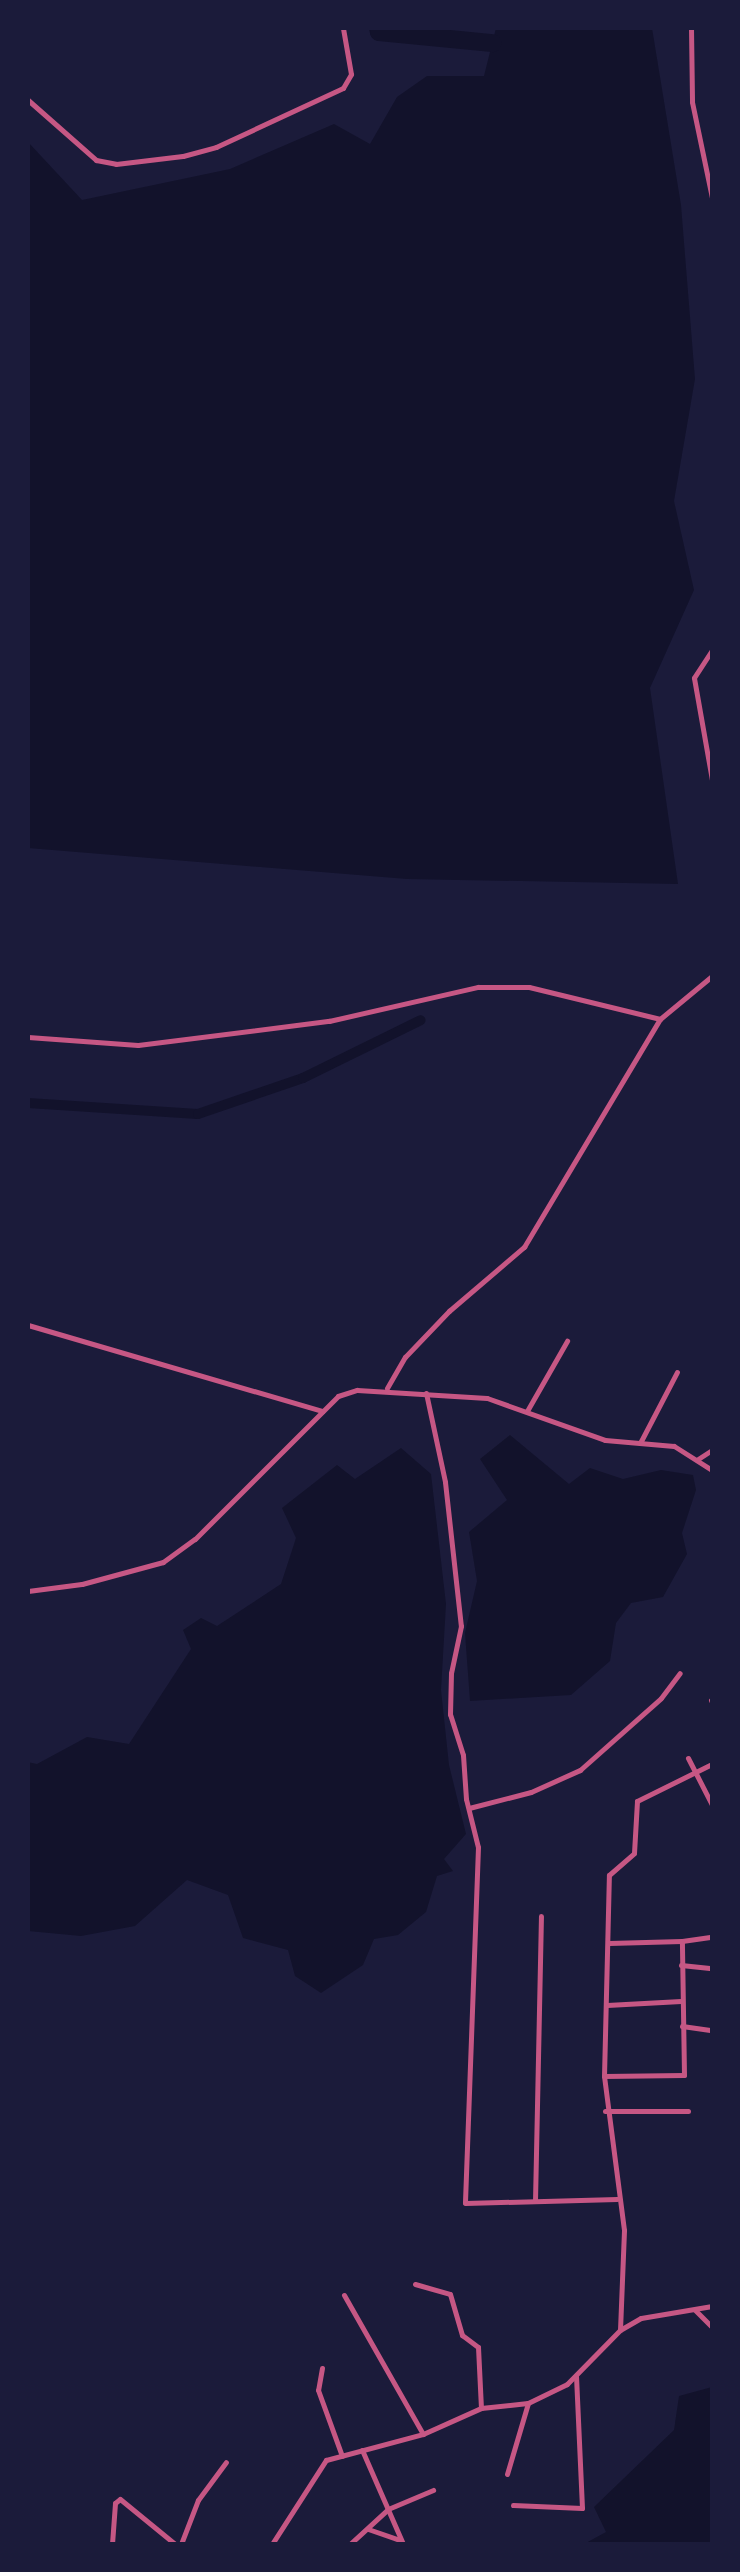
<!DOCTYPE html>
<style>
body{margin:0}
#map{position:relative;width:740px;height:2572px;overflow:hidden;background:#1b1b3a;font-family:Bitter,serif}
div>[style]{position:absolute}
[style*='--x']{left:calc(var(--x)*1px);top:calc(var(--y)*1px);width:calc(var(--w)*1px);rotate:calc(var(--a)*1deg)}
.water>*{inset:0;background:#12122b}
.canal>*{height:10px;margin:-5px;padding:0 5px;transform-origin:5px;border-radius:5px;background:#12122b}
.river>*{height:18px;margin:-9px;padding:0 9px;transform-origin:9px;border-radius:9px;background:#12122b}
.minor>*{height:5px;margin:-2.5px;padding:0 2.5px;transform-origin:2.5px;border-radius:2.5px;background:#c65784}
span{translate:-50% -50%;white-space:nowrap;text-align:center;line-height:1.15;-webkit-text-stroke:8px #1b1b3a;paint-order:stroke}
.frame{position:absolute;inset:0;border:30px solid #1b1b3a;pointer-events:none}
</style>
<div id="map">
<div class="water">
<i style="clip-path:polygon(496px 28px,652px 28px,681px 205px,695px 379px,674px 501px,694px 590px,650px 688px,678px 884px,407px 879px,28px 848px,28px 142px,82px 200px,230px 169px,334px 124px,370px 144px,397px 97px,427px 76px,484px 76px)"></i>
<i style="clip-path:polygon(510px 1435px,569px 1484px,590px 1468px,623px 1479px,661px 1470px,693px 1475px,696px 1490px,682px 1533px,687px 1554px,663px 1597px,631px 1603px,616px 1623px,610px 1661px,571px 1695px,470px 1701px,465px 1633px,477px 1581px,469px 1532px,507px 1500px,480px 1459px)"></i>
<i style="clip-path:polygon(401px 1448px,431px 1474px,446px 1604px,441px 1690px,449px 1765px,466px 1834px,444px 1859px,453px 1871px,437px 1876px,426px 1912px,398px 1935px,374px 1939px,363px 1965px,321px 1993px,295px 1976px,288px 1950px,243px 1938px,228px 1895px,187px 1880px,135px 1926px,81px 1936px,28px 1931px,28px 1762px,37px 1764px,87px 1737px,129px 1744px,191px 1649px,183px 1630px,201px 1618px,217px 1626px,281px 1584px,296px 1538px,282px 1508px,337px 1465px,355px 1479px)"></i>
<i style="clip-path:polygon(712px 2387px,712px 2544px,584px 2544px,606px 2532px,594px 2507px,674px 2430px,679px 2396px)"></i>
</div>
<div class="canal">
<i style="--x:28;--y:1103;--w:170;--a:3.7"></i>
<i style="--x:198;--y:1114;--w:111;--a:-18.9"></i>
<i style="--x:303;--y:1078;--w:131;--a:-26.2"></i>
</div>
<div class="river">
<i style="--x:378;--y:28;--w:4;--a:76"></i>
<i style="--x:379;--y:32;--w:114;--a:5.6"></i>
</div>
<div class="minor">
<i style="--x:691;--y:28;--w:74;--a:89.2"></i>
<i style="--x:692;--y:102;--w:98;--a:78.2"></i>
<i style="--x:28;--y:100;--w:91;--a:41.4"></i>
<i style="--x:96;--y:160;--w:20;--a:11"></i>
<i style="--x:116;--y:164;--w:67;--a:-6.8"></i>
<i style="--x:183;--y:156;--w:34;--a:-15"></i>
<i style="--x:216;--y:147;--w:140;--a:-24.9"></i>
<i style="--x:343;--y:88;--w:16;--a:-60"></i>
<i style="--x:351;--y:74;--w:47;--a:-99.9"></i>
<i style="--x:712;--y:488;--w:26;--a:90"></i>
<i style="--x:712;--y:650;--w:33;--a:123"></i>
<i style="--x:694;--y:678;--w:104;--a:80"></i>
<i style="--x:28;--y:1037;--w:110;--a:4.2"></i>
<i style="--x:138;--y:1045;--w:193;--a:-7.2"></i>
<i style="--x:329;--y:1021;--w:153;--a:-12.9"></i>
<i style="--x:478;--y:987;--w:51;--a:0"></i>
<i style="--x:529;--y:987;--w:135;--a:13.7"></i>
<i style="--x:28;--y:1325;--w:307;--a:16.3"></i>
<i style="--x:387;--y:1388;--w:36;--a:-60"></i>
<i style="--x:405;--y:1357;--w:64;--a:-46.3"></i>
<i style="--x:449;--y:1311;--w:99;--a:-40.5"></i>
<i style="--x:524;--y:1247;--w:265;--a:-59.2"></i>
<i style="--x:660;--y:1019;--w:67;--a:-39.6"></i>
<i style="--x:426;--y:1393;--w:91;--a:77.9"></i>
<i style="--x:445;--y:1482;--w:145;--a:83.7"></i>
<i style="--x:461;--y:1626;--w:48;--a:102"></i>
<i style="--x:451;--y:1673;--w:41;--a:91.4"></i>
<i style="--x:450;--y:1714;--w:43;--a:72.4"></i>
<i style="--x:463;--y:1755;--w:44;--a:86.1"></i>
<i style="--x:466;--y:1799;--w:49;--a:76"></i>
<i style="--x:478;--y:1847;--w:356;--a:92.1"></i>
<i style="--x:465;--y:2203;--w:152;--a:-1.5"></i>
<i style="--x:527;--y:1411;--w:81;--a:-60.3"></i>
<i style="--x:640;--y:1443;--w:80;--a:-62.5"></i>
<i style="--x:698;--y:1459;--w:17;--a:-33"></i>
<i style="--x:28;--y:1591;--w:54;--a:-7.4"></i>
<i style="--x:82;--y:1584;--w:84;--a:-15.2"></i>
<i style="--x:163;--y:1562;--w:39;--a:-36"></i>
<i style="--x:195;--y:1539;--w:202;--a:-45"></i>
<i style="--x:338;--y:1396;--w:20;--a:-18"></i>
<i style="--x:357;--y:1390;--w:130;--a:3.5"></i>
<i style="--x:487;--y:1398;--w:125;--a:19.6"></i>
<i style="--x:605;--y:1440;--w:69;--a:5"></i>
<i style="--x:674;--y:1446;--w:45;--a:32.3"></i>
<i style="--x:711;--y:1700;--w:2;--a:63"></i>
<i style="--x:688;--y:1758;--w:53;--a:62.9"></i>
<i style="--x:469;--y:1808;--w:64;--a:-14.5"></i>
<i style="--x:531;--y:1792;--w:54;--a:-24.2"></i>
<i style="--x:580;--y:1770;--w:108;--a:-41.6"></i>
<i style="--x:661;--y:1698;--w:31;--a:-53"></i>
<i style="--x:682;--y:1941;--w:30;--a:-8"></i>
<i style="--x:681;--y:1965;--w:31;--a:6"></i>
<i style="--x:607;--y:2005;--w:74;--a:-3.1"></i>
<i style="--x:682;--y:2026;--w:30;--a:8"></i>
<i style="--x:604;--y:2076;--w:80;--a:-0.7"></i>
<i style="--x:684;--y:2075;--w:134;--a:-90.9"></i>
<i style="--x:682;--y:1941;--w:73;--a:178.4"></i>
<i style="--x:605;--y:2111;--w:83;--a:0"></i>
<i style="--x:535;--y:2201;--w:285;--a:-88.8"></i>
<i style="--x:415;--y:2284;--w:36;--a:16"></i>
<i style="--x:450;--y:2294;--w:43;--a:73.7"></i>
<i style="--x:462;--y:2335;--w:20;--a:37"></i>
<i style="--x:478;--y:2347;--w:61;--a:87.2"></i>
<i style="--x:344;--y:2295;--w:160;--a:60.4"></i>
<i style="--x:695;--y:2310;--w:24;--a:45"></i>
<i style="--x:620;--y:2330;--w:100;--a:-87.7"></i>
<i style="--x:624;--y:2230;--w:155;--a:-97.4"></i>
<i style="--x:604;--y:2076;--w:201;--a:-88.6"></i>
<i style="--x:609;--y:1875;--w:33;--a:-41"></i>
<i style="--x:634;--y:1853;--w:52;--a:-86.7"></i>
<i style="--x:637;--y:1801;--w:84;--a:-26.3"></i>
<i style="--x:322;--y:2368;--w:22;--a:100"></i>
<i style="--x:318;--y:2390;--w:70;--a:70"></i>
<i style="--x:362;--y:2450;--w:103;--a:66.4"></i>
<i style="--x:507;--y:2474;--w:74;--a:-73.5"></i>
<i style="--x:513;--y:2505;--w:69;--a:2.5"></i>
<i style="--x:582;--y:2508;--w:132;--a:-92.6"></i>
<i style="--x:368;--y:2529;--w:34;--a:19"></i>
<i style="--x:112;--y:2544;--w:41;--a:-85.8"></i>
<i style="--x:115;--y:2503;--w:6;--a:-39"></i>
<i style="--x:120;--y:2499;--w:71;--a:39.3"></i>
<i style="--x:181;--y:2544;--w:47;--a:-68.9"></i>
<i style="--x:198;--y:2500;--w:47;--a:-53.6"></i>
<i style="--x:272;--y:2544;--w:100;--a:-57.3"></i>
<i style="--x:326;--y:2460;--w:100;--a:-15"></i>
<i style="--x:423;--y:2434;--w:64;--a:-24.1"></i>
<i style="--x:481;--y:2408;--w:47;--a:-6.1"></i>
<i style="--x:528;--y:2403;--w:43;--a:-26"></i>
<i style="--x:567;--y:2384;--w:76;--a:-45.5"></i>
<i style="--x:620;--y:2330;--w:24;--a:-30"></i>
<i style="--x:641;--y:2318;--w:72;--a:-9.6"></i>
<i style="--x:350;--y:2544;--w:52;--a:-42.6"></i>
<i style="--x:388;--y:2509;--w:49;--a:-22.9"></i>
</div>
<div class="frame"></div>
</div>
